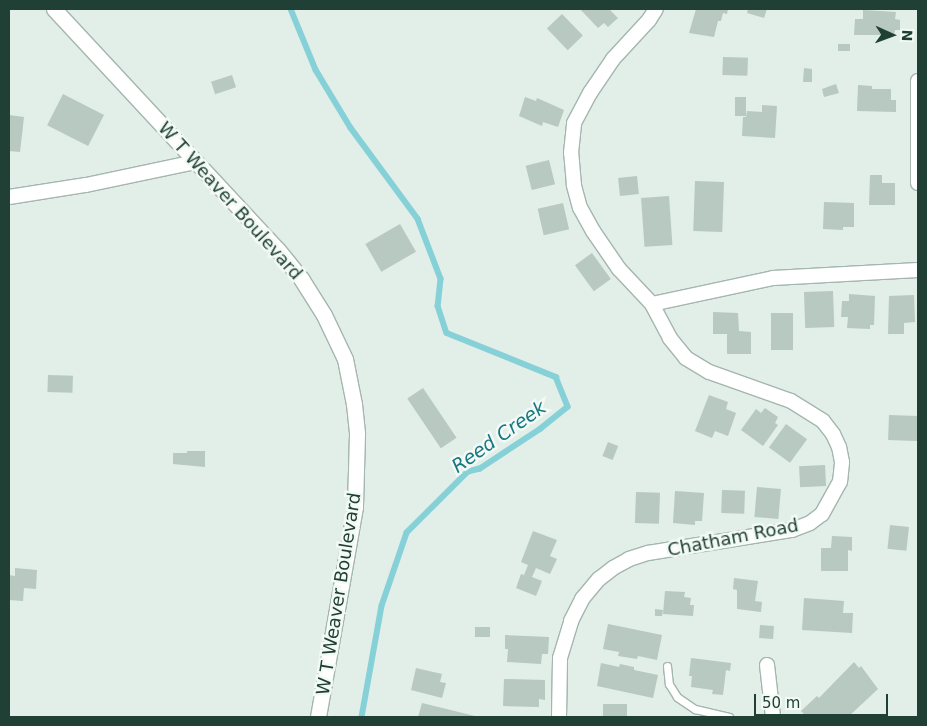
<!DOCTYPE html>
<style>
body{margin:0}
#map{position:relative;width:927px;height:726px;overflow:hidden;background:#e2eee8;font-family:"DejaVu Sans",sans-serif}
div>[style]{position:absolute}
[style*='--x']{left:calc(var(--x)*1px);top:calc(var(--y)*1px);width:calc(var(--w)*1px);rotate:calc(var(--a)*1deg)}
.stream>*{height:5.5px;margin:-2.75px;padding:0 2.75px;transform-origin:2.75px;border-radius:2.75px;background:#86d1d7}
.building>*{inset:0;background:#b7c9c0;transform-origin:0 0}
.roads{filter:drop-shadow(1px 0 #a4b6af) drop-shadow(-1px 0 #a4b6af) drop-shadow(0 1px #a4b6af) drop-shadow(0 -1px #a4b6af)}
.service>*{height:7px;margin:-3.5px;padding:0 3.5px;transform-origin:3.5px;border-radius:3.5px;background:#fff}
.minor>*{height:14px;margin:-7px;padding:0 7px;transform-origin:7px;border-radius:7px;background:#fff}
.secondary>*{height:15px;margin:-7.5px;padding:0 7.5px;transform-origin:7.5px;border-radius:7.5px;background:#fff}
span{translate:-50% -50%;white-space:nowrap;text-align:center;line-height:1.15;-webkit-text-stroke:5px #f3faf6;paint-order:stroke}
.street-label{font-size:18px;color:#204035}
.water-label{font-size:19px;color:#157881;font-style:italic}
.frame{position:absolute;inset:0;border:10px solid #204035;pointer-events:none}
.north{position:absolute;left:867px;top:10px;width:50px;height:50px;-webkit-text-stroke:4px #f3faf6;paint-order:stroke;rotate:92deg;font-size:14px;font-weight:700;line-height:20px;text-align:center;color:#204035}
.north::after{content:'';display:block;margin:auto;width:18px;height:22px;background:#204035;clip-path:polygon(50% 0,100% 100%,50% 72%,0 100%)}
.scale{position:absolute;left:754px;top:694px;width:134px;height:22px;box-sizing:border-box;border:2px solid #204035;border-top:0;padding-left:6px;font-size:15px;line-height:18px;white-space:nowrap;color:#204035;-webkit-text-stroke:4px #f3faf6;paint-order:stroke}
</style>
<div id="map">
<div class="stream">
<i style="--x:291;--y:9;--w:66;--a:67.7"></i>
<i style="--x:316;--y:70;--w:68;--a:58.9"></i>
<i style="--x:351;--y:128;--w:113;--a:53.6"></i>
<i style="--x:418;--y:219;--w:64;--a:69"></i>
<i style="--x:441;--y:279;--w:27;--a:96"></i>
<i style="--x:438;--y:306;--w:28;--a:72"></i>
<i style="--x:447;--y:333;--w:118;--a:22"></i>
<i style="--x:556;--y:377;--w:32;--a:68"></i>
<i style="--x:568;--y:407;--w:35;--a:141"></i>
<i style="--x:541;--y:429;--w:73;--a:146.7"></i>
<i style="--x:480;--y:469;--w:12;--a:166"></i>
<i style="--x:468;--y:472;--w:86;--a:135"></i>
<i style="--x:407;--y:533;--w:77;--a:108.9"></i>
<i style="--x:382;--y:606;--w:113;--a:100.2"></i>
</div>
<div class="building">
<i style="clip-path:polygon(580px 9px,609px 9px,618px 18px,608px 27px,604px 23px,598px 28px)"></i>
<i style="clip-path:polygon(696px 9px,728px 9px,727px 14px,723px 13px,721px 21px,718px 21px,714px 37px,689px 33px)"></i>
<i style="clip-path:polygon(748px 9px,767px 9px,764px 18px,747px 13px)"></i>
<i style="clip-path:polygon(863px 10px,896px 12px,895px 19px,900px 20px,900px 30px,895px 30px,894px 35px,854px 35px,855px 19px,863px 19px)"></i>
<i style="left:562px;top:14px;width:30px;height:21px;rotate:46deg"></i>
<i style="left:838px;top:44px;width:12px;height:7px"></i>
<i style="left:723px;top:57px;width:25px;height:18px;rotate:2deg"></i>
<i style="clip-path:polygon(804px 68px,812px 69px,812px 82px,803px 82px)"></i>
<i style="left:232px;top:75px;width:13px;height:22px;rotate:72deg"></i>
<i style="clip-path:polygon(836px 84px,839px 93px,824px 97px,822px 89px)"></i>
<i style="clip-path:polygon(858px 85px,872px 86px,872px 89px,891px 89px,891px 100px,896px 100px,896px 112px,857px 111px)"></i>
<i style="left:63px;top:94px;width:46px;height:35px;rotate:27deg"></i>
<i style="clip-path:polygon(525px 97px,536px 101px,537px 98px,564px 110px,558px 127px,543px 122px,542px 126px,519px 116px)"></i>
<i style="left:735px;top:97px;width:11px;height:19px"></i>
<i style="clip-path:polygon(762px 105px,777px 106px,775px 138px,742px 136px,743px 117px,746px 117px,747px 111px,762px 112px)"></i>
<i style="clip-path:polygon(9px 115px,24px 117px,20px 152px,9px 151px)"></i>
<i style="left:549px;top:160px;width:25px;height:24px;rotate:76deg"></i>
<i style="clip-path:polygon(870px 175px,882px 175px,882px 183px,895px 183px,895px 205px,869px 205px)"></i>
<i style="left:637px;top:176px;width:18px;height:19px;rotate:84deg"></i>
<i style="left:695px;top:181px;width:29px;height:50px;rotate:2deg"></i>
<i style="left:669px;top:196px;width:49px;height:28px;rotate:86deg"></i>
<i style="clip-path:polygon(824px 202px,854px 203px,854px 227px,843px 227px,843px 230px,823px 229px)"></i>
<i style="left:563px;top:203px;width:27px;height:26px;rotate:77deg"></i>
<i style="left:400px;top:224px;width:32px;height:40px;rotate:60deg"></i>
<i style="left:592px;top:253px;width:32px;height:21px;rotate:54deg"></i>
<i style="left:833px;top:291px;width:36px;height:29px;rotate:88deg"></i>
<i style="clip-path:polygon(849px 294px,875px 296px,874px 325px,870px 325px,870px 329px,847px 328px,848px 317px,841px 317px,842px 301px,849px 301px)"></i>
<i style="clip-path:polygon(914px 295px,915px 322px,904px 323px,904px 334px,888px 334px,889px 296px)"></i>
<i style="clip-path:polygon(713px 312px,738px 313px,739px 331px,751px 332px,751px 354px,727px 354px,727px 334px,713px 334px)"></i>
<i style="left:771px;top:313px;width:22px;height:37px"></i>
<i style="left:48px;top:375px;width:25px;height:17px;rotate:2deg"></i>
<i style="left:423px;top:388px;width:60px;height:19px;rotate:56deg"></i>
<i style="clip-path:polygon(709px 395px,728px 402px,726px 409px,736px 413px,728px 436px,715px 431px,712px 438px,695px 431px)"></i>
<i style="clip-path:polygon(765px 408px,778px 417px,775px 423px,778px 425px,763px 446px,741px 430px,756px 409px,761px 413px)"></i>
<i style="left:889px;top:415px;width:29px;height:25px;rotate:2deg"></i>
<i style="left:786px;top:424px;width:26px;height:29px;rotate:36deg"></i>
<i style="left:608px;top:442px;width:11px;height:15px;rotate:22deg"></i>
<i style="clip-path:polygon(187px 451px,205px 451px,205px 467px,173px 464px,173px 453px,187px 453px)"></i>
<i style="left:825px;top:465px;width:21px;height:26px;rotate:87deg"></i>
<i style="left:757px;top:487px;width:24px;height:30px;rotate:5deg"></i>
<i style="left:722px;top:490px;width:23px;height:23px;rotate:2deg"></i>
<i style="clip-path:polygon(675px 491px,704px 493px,702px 521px,695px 521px,695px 525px,673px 523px)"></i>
<i style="left:636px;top:492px;width:24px;height:31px;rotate:2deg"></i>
<i style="left:890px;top:525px;width:19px;height:24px;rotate:6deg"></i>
<i style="clip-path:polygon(533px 531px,557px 540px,550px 556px,557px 559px,550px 574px,536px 568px,532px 577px,542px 581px,536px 596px,516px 588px,521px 574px,524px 575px,528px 565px,521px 562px)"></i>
<i style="clip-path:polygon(832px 536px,852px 537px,852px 551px,848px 550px,848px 571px,821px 571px,821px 548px,831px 548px)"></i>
<i style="clip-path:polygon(15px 568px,37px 570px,36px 589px,24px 588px,23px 601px,9px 600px,9px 575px,15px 576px)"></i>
<i style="clip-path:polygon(734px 578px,758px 581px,755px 601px,762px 602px,761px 612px,737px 609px,737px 590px,733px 589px)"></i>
<i style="clip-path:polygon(665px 591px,685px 592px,684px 597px,691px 598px,690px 605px,694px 605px,693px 616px,663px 614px)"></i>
<i style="clip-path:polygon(804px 598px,844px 601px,843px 613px,853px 613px,852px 633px,802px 630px)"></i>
<i style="clip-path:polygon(655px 609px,663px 610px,662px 616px,655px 616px)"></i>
<i style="clip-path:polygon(608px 624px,662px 635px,657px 660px,638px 656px,637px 659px,618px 656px,619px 652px,603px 649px)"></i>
<i style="left:760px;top:625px;width:14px;height:13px;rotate:4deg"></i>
<i style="left:475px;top:627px;width:15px;height:10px"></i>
<i style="clip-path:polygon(505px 635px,549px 637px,548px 654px,542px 654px,541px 664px,507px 662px,508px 649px,505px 649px)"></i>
<i style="clip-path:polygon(691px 658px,731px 663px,730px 671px,726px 670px,723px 695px,712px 694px,713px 690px,691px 687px,692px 676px,689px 676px)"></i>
<i style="clip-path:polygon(854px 662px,859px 668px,861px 666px,878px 689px,848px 717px,807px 717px,801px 711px,817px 696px,819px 698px)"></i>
<i style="clip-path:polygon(601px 663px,619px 667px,620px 664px,634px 667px,634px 670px,658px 675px,653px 698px,597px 686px)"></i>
<i style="clip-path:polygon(416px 668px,442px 674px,440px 682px,446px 683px,442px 698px,411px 690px)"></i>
<i style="clip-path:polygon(504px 679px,545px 680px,545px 700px,539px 699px,539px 707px,503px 706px)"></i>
<i style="clip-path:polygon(422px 703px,479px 717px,418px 717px)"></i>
<i style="left:603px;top:704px;width:24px;height:13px"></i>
</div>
<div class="roads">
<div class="service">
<i style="--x:667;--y:666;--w:18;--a:84"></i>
<i style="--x:669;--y:684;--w:15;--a:58"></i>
<i style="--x:677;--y:697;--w:22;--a:34"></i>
<i style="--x:695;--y:709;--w:35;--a:13"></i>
</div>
<div class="minor">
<i style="--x:918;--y:81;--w:102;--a:90"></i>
<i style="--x:9;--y:197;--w:78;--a:-8.9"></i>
<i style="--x:86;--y:185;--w:111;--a:-11.9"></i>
<i style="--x:652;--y:304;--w:124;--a:-12.1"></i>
<i style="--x:773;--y:278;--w:145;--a:-3.2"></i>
<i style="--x:767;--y:665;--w:52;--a:83.4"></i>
<i style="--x:559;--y:717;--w:59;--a:-89"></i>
<i style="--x:560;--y:658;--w:39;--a:-73"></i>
<i style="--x:571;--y:621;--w:25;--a:-63"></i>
<i style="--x:582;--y:599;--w:26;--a:-50"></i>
<i style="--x:599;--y:579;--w:18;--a:-38"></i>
<i style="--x:613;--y:568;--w:18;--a:-29"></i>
<i style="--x:629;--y:559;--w:20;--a:-18"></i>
<i style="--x:648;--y:553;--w:146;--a:-9.1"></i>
<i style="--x:792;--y:530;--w:19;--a:-21"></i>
<i style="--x:810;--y:523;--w:15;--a:-37"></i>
<i style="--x:822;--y:514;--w:37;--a:-61"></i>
<i style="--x:840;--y:482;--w:20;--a:-84"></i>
<i style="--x:842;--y:462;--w:15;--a:-101"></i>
<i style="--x:839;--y:447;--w:14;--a:-115"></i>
<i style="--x:833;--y:434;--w:16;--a:-128"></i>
<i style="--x:823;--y:421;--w:38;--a:-148"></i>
<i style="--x:791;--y:401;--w:87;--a:-160.5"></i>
<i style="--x:709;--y:372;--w:27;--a:-149"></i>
<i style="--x:686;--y:358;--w:26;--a:-129"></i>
<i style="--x:670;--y:338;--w:38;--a:-118"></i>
<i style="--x:652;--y:304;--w:48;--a:-133.3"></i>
<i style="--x:619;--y:269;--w:46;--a:-124.4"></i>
<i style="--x:593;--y:231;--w:26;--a:-119"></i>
<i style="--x:580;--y:208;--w:24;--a:-105"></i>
<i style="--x:574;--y:185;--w:32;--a:-95"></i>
<i style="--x:571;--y:153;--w:30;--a:-84"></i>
<i style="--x:574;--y:123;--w:34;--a:-62"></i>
<i style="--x:590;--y:93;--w:41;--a:-55.9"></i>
<i style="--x:613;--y:59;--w:53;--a:-47.3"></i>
<i style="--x:649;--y:20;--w:13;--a:-58"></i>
</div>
<div class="secondary">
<i style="--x:54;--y:9;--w:329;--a:47.1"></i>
<i style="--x:278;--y:250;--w:38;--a:51"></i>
<i style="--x:302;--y:280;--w:41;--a:57.8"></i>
<i style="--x:324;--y:315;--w:49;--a:64.5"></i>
<i style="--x:345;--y:359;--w:46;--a:78.7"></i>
<i style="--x:354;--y:404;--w:30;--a:84"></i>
<i style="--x:357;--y:434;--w:73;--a:91.6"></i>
<i style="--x:355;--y:507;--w:213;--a:100"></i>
</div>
</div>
<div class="street-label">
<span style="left:230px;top:201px;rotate:48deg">W T Weaver Boulevard</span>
<span style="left:733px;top:538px;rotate:-11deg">Chatham Road</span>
<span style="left:339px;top:594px;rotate:-81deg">W T Weaver Boulevard</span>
</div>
<div class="water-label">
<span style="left:499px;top:437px;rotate:-35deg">Reed Creek</span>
</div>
<div class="frame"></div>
<div class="north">N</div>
<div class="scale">50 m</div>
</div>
